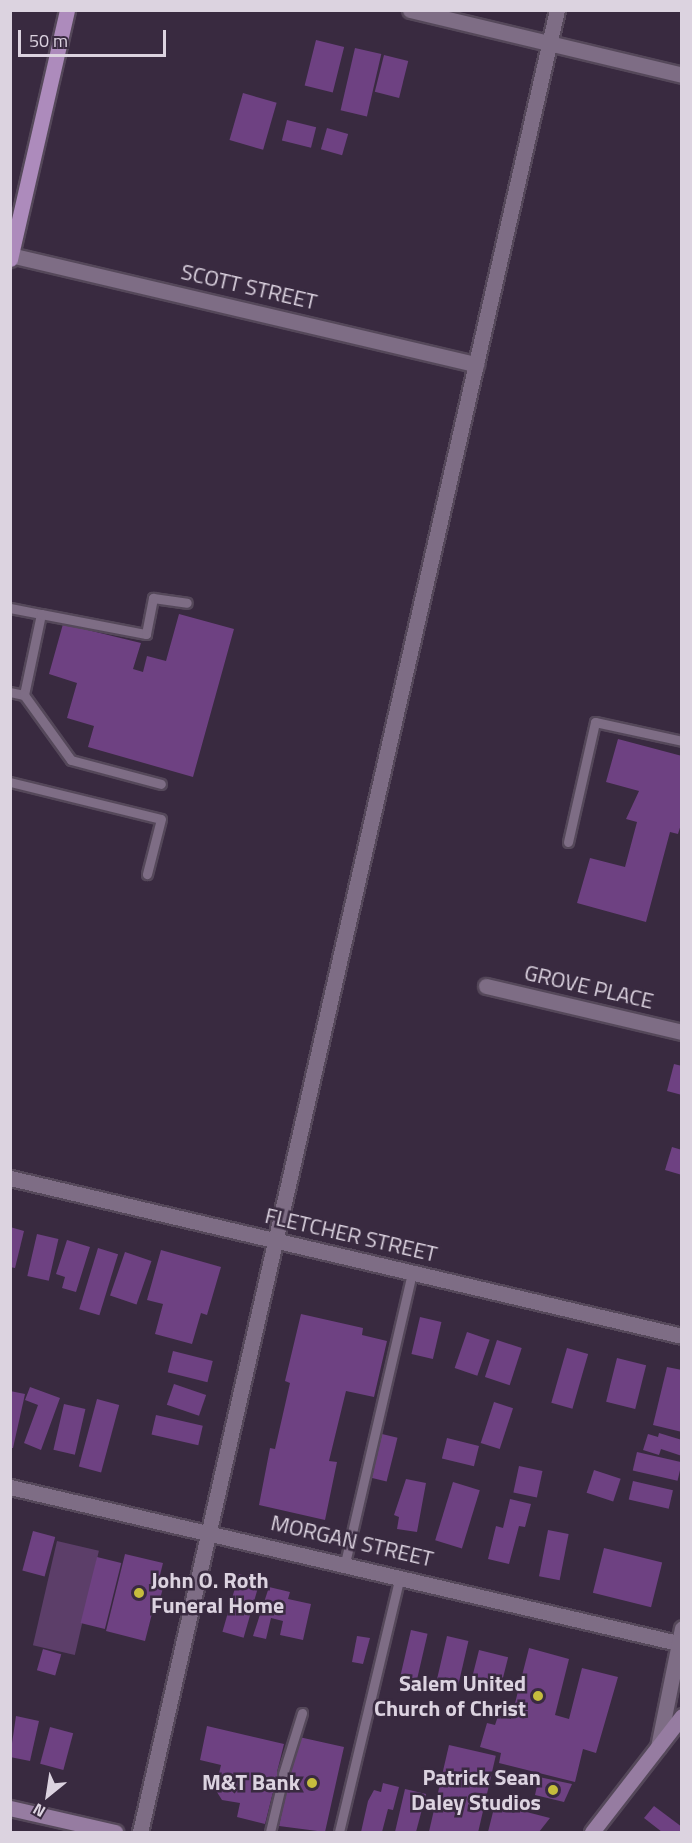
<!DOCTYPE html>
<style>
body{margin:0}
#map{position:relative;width:692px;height:1843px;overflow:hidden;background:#392a40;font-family:"Titillium Web",sans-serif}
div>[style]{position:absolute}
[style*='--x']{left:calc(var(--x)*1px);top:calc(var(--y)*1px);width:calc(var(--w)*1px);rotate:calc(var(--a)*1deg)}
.green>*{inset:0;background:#5c3e69;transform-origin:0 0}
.building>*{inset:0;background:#6e4182;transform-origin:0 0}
.roads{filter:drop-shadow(2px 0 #55485a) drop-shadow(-2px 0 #55485a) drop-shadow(0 2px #55485a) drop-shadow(0 -2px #55485a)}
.lane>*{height:9px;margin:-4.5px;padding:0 4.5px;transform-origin:4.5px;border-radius:4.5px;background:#7e6d85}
.street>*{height:15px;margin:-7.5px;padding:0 7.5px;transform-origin:7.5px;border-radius:7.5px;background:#7e6d85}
.secondary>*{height:15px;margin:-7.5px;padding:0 7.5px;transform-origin:7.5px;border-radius:7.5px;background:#967ca1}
.primary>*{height:15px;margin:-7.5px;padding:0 7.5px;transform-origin:7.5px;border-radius:7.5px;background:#ad8bbc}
.dots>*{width:16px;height:16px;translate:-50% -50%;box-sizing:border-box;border:3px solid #392a40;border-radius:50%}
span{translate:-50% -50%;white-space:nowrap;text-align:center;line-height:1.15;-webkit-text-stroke:5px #392a40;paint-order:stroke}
.street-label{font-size:22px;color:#dcd3e0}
.poi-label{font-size:22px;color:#dcd3e0;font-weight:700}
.left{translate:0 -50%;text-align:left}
.right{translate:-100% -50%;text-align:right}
.frame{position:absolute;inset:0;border:12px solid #dcd3e0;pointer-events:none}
.north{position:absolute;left:18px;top:1765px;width:60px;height:60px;-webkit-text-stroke:4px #392a40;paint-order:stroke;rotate:210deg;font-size:16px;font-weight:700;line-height:24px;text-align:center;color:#dcd3e0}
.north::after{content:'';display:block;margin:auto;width:21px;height:27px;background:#dcd3e0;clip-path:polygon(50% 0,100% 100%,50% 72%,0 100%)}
.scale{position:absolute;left:18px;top:30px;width:148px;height:27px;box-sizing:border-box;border:3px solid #dcd3e0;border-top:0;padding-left:8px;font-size:18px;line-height:21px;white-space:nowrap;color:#dcd3e0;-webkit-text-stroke:4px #392a40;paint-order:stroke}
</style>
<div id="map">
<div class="green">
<i style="left:57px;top:1541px;width:43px;height:107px;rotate:13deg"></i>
</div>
<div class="building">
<i style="left:316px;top:40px;width:29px;height:47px;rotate:14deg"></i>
<i style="left:355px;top:48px;width:27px;height:64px;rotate:13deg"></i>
<i style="left:384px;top:55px;width:25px;height:38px;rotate:14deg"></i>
<i style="left:243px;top:93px;width:35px;height:49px;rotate:16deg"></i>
<i style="left:287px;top:120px;width:30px;height:21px;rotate:14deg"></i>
<i style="left:327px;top:128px;width:22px;height:22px;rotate:16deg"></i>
<i style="clip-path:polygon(179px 614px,234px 629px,193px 777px,88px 747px,94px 726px,67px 718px,77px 683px,49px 674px,63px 624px,141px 643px,133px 669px,143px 672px,147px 656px,166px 661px)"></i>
<i style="clip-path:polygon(618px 739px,682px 756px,682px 821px,678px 834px,670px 832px,646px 922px,577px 903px,590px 858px,625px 867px,637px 822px,626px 819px,639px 791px,606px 782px)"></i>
<i style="clip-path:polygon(674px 1064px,682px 1066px,682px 1095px,667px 1091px)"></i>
<i style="clip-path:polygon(672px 1147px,682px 1150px,682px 1175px,665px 1170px)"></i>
<i style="clip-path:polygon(10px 1227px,24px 1231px,15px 1268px,10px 1267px)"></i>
<i style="left:37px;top:1234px;width:22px;height:43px;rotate:13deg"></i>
<i style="clip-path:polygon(67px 1240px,90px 1247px,76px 1292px,62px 1288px,65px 1277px,56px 1274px)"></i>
<i style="left:98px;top:1248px;width:21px;height:64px;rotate:17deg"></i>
<i style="clip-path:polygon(161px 1250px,221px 1267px,207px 1315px,201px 1313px,192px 1344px,155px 1334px,163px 1304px,147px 1300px)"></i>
<i style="left:125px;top:1252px;width:28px;height:46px;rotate:19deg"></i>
<i style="clip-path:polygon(301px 1314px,363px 1328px,362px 1335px,387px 1341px,374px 1397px,346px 1391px,329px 1461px,337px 1462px,325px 1520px,259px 1505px,270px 1448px,275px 1449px,290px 1383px,285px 1381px)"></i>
<i style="left:420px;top:1317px;width:22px;height:38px;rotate:13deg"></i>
<i style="left:467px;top:1332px;width:24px;height:38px;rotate:19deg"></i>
<i style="left:497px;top:1340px;width:26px;height:39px;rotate:18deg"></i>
<i style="left:567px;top:1348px;width:22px;height:57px;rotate:16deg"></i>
<i style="left:173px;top:1351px;width:41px;height:22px;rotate:14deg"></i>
<i style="left:617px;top:1358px;width:30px;height:45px;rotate:14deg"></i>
<i style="clip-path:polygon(667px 1367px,682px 1370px,682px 1432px,653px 1425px)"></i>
<i style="left:174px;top:1384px;width:34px;height:22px;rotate:19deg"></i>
<i style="clip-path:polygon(30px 1387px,60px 1398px,41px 1450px,24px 1443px,38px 1405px,25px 1400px)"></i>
<i style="clip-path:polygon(10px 1391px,25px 1394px,13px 1448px,10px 1448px)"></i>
<i style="left:97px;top:1399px;width:23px;height:70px;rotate:15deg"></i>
<i style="left:494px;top:1402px;width:20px;height:43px;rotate:18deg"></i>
<i style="left:64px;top:1404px;width:22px;height:47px;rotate:13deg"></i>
<i style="left:156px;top:1415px;width:48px;height:20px;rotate:13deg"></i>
<i style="clip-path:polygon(659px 1433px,682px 1440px,682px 1456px,661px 1449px,659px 1455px,643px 1450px,648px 1434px,658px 1437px)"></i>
<i style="left:382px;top:1434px;width:16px;height:45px;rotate:14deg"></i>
<i style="left:447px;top:1438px;width:33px;height:21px;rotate:14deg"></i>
<i style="left:637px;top:1452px;width:46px;height:19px;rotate:13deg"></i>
<i style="left:519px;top:1466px;width:24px;height:27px;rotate:12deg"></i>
<i style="left:594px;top:1470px;width:28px;height:24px;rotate:18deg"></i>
<i style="clip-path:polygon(406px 1479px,426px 1483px,417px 1532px,397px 1529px,399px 1517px,394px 1515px)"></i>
<i style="left:633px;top:1481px;width:41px;height:19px;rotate:13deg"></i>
<i style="left:453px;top:1482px;width:28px;height:61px;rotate:17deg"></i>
<i style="clip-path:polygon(510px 1499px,531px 1504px,525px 1527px,519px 1526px,509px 1564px,488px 1559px,496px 1526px,503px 1528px)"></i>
<i style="left:548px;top:1530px;width:21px;height:47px;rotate:11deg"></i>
<i style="left:33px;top:1531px;width:23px;height:41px;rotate:15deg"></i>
<i style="left:604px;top:1548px;width:60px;height:46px;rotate:14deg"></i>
<i style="clip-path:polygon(125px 1554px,163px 1563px,158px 1583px,164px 1584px,159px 1603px,155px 1602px,145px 1641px,106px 1631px)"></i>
<i style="left:97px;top:1557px;width:25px;height:68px;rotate:14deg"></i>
<i style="left:239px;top:1574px;width:22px;height:60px;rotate:16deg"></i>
<i style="clip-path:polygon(269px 1587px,290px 1592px,288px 1599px,311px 1604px,303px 1640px,280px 1635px,283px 1621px,271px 1618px,266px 1639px,253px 1636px)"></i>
<i style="left:411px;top:1630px;width:17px;height:49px;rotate:13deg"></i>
<i style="clip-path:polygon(357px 1636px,370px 1638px,363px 1664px,352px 1662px)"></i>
<i style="left:447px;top:1636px;width:22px;height:48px;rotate:13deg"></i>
<i style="clip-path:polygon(529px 1648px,569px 1659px,555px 1715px,569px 1719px,582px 1668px,618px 1677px,596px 1753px,583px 1749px,575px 1782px,499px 1763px,501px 1753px,480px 1747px,487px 1723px,495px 1725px,498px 1716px,511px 1719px)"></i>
<i style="left:43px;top:1649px;width:19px;height:22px;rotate:16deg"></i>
<i style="left:479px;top:1650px;width:30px;height:32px;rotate:14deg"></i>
<i style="clip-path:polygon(16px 1716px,39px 1721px,30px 1761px,10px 1757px)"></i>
<i style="clip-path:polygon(207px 1726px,284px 1744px,277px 1772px,290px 1775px,299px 1737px,344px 1747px,325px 1832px,279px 1826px,286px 1792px,274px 1788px,265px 1824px,237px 1817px,240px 1803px,222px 1800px,215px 1789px,221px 1765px,200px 1760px)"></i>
<i style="left:50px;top:1727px;width:24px;height:38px;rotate:15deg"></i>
<i style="left:449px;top:1745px;width:48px;height:89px;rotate:13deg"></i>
<i style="clip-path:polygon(539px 1777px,572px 1784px,564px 1802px,535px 1795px)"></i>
<i style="clip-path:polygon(383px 1783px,399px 1787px,393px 1810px,388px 1809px,382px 1832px,361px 1832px,368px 1801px,374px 1790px,381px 1792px)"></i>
<i style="clip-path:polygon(405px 1789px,426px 1794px,416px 1832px,395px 1832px)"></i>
<i style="clip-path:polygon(495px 1804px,550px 1818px,539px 1832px,488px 1832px)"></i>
<i style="clip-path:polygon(654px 1806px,682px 1827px,682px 1832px,662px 1832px,644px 1818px)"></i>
</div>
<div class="roads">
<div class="lane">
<i style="--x:10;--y:608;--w:32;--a:11"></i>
<i style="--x:41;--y:614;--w:83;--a:101.9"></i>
<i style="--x:24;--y:695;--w:14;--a:-168"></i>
<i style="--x:41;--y:614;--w:107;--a:10.8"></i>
<i style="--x:146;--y:634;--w:37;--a:-79"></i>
<i style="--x:153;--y:598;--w:34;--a:8"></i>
<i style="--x:24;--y:695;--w:80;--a:54.1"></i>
<i style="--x:71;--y:760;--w:93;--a:14.9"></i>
<i style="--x:10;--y:782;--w:155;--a:13.8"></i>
<i style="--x:161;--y:819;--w:57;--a:104.3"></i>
<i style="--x:568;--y:842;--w:123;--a:-77.3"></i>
<i style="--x:595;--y:722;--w:89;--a:12.3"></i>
<i style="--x:345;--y:1563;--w:299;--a:-77"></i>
<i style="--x:283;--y:1774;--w:64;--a:-72.7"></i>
<i style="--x:270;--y:1832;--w:43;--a:-76.6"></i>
<i style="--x:339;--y:1832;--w:263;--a:-76.6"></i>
</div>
<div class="street">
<i style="--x:410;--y:10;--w:280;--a:13.4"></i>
<i style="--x:10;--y:255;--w:479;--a:13.2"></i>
<i style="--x:486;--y:986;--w:201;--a:13.2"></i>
<i style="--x:10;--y:1178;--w:690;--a:13.23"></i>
<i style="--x:10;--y:1487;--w:690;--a:13.15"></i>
<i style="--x:658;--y:1747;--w:121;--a:-78.6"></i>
<i style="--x:140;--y:1832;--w:1869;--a:-77.11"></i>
</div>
<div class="secondary">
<i style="--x:10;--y:1808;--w:108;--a:12.9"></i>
<i style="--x:592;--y:1832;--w:147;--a:-52.2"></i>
</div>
<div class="primary">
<i style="--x:10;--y:259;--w:255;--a:-77.1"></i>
</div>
</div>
<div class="dots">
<i style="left:139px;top:1593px;background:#c5bc3d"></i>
<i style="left:538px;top:1696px;background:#c5bc3d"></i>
<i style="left:312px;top:1783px;background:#c5bc3d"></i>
<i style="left:553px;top:1790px;background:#c5bc3d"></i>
</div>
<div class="street-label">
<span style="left:249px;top:287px;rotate:13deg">SCOTT STREET</span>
<span style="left:589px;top:987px;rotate:13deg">GROVE PLACE</span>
<span style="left:351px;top:1235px;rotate:13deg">FLETCHER STREET</span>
<span style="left:352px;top:1541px;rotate:13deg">MORGAN STREET</span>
</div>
<div class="poi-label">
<span class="left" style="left:151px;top:1593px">John O. Roth<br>Funeral Home</span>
<span class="right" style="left:526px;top:1696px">Salem United<br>Church of Christ</span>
<span class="right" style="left:541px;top:1790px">Patrick Sean<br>Daley Studios</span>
<span class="right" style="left:300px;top:1783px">M&amp;T Bank</span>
</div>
<div class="frame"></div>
<div class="north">N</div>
<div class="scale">50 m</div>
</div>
